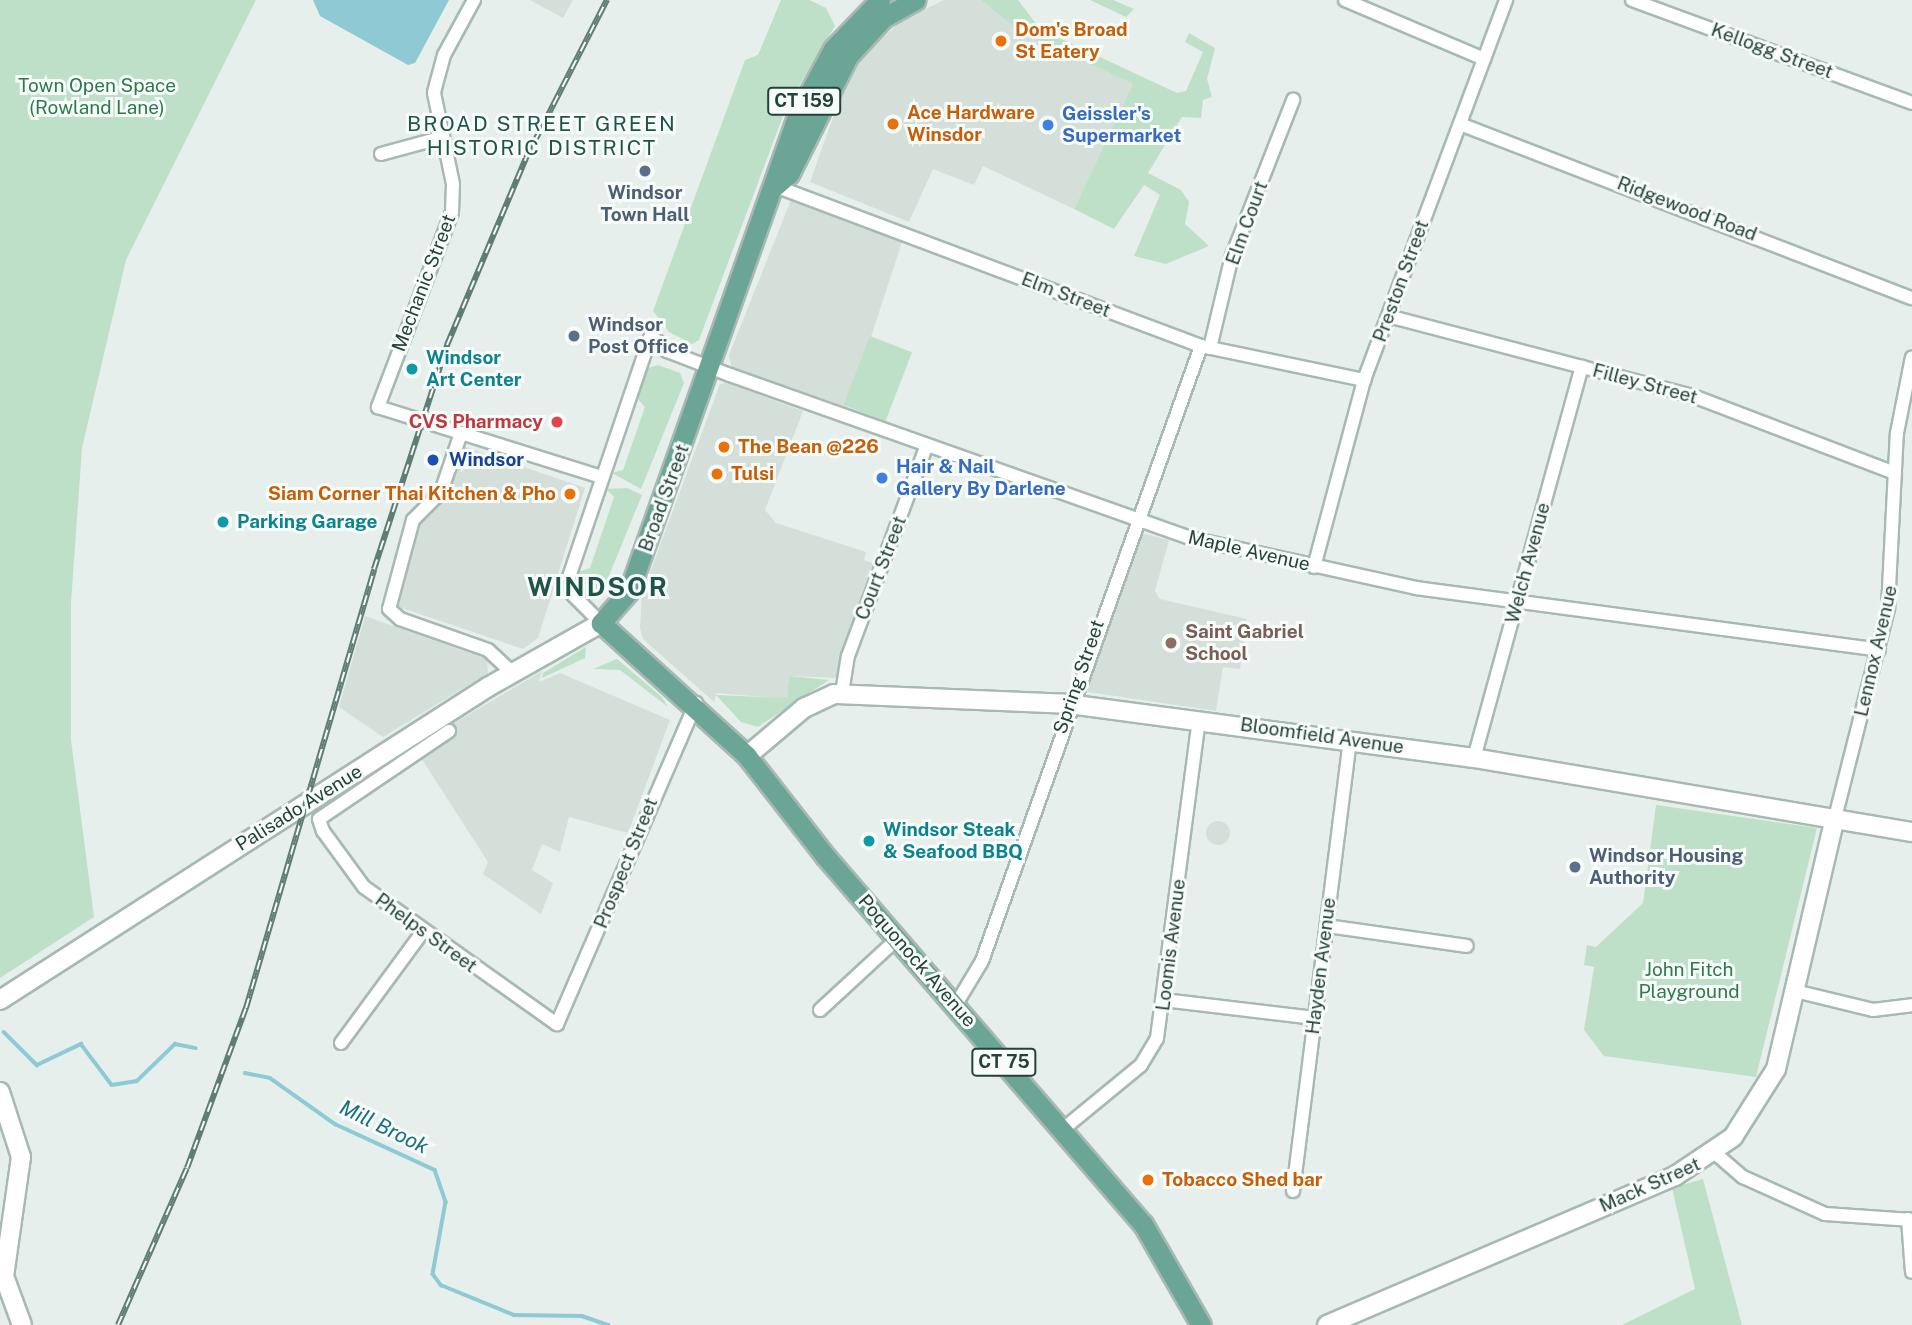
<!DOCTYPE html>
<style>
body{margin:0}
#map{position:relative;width:1912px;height:1325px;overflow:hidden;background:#e6efeb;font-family:"Public Sans",sans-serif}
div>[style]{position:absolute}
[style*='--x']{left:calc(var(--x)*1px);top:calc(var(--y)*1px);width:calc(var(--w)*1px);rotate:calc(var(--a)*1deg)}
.built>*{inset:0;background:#d4dfda}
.round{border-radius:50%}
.green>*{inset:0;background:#bfe0c8;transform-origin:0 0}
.water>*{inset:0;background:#8ec9d4}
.stream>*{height:3.5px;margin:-1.75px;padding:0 1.75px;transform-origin:1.75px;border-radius:1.75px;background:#8ec9d4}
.roads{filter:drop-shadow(2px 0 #a8b8b2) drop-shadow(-2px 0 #a8b8b2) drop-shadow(0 2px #a8b8b2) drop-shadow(0 -2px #a8b8b2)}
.street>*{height:12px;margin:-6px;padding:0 6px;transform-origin:6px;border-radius:6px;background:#fff}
.secondary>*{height:18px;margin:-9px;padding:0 9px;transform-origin:9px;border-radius:9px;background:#fff}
.primary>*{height:19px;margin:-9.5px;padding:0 9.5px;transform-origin:9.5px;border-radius:9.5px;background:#6aa596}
.rail>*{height:6px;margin-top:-3px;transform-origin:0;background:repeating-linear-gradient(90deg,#f7fbf9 0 10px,#5f7d75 0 20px);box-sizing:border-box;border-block:2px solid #5f7d75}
.dots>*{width:19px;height:19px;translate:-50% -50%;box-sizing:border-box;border:4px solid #f7fbf9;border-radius:50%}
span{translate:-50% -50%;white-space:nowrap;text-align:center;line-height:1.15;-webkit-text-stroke:6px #f7fbf9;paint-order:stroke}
.shield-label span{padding:2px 5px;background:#f7fbf9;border:2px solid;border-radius:5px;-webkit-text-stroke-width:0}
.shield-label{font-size:18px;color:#24423a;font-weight:700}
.food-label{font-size:19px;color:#c56008;font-weight:700}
.left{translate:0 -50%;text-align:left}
.right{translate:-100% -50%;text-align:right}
.street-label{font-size:19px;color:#24423a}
.park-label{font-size:19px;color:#2d7a4b}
.shop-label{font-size:19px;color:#366cbe;font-weight:700}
.service-label{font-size:19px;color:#4e5e75;font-weight:700}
.culture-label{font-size:19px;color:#0d838f;font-weight:700}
.health-label{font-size:19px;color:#be3a42;font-weight:700}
.transit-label{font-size:19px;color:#164399;font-weight:700}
.education-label{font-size:19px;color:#785e54;font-weight:700}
.neighbourhood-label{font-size:21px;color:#1f5548;letter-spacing:2px}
.water-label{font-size:21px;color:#1c6f80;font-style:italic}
.district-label{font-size:26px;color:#1f5548;font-weight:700;letter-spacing:2px}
</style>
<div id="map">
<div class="built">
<i style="clip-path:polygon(530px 0,573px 0,563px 18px)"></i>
<i style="clip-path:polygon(944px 0,981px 0,1019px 31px,1133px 84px,1074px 209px,983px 166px,974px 185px,933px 169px,909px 222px,810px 182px,851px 67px,901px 21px)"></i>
<i style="clip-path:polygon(791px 200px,902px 242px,848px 407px,732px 368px,729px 355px)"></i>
<i style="clip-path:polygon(727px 383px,803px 411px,765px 510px,776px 523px,866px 552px,864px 560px,876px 564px,836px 678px,789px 676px,787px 699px,717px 693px,714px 702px,643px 639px,640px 628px,642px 594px,720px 384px)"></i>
<i style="clip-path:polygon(463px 446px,585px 488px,538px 638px,523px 649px,396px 606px,421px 515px,447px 495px)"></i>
<i style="clip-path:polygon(1142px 533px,1169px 540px,1155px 591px,1160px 599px,1247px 619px,1240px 669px,1223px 667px,1216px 711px,1082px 691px)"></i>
<i style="clip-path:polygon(365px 616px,487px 659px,488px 673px,383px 737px,339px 707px)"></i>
<i style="clip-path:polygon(542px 671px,539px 682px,560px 673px,670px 720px,628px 833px,569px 817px,560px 852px,542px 844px,532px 870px,553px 883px,541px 914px,483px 874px,488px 862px,414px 747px)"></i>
<i class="round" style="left:1206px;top:821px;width:24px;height:24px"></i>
</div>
<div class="green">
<i style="clip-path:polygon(0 0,256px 0,126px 260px,82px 448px,71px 603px,71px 740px,94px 917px,0 978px)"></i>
<i style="clip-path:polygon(781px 0,809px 0,826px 8px,835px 26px,786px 108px,699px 340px,692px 344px,669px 332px,653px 311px,745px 60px,758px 55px)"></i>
<i style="clip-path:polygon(981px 0,1018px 0,1040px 29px,1177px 93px,1186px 91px,1203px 52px,1185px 42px,1189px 33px,1215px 48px,1207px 79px,1212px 97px,1203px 100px,1201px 118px,1182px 117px,1148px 173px,1181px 190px,1189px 202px,1185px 224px,1209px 246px,1166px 264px,1134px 256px,1160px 195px,1144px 185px,1114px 229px,1074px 209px,1133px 84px,1019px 31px)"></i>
<i style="clip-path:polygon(1090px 0,1113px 0,1134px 9px,1126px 17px)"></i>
<i style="left:870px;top:336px;width:45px;height:74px;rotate:21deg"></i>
<i style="clip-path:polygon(658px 365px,680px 373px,684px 383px,641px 489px,612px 473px,623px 470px,645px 407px,637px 398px,648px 368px)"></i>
<i style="clip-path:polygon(627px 488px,642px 495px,604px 588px,586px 598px,578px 572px,590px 568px,614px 497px,606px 489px)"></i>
<i style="clip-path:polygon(586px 647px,585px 658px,542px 678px,543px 673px)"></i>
<i style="clip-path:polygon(617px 659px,662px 697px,668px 707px,620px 670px,593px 669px)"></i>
<i style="clip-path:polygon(789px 676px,829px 680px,758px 727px,741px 722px,716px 695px,787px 698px)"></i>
<i style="clip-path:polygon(1656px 805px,1817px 828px,1756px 1077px,1604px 1056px,1584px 1030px,1594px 967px,1584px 965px,1587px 945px,1596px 947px,1643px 903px)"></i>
<i style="clip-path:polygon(1703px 1179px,1742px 1325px,1622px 1325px,1695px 1289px,1672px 1188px)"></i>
</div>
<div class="water">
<i style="clip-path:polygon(313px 0,449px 0,415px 63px,408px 65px,320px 16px)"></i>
</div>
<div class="stream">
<i style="--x:4;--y:1032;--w:47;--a:45"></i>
<i style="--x:37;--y:1065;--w:49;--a:-25.5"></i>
<i style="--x:81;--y:1044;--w:51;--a:52.9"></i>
<i style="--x:112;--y:1085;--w:25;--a:-9"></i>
<i style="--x:137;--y:1081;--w:53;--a:-44.2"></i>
<i style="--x:175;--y:1044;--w:21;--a:11"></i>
<i style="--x:245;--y:1073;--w:25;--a:11"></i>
<i style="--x:270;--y:1078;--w:80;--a:35.3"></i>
<i style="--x:335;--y:1124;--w:110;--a:24.7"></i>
<i style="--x:435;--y:1170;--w:34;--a:71"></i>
<i style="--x:446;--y:1202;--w:73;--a:100.2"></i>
<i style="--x:433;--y:1274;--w:14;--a:54"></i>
<i style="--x:441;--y:1285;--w:79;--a:22.3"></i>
<i style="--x:514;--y:1315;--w:68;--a:0.8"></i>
<i style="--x:582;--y:1316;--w:28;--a:19"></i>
</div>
<div class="roads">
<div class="street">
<i style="--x:474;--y:0;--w:63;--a:118.6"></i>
<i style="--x:444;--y:55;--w:39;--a:105"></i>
<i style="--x:434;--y:93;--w:93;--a:78.2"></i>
<i style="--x:453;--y:184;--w:28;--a:92"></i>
<i style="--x:452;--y:212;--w:209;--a:110.8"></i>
<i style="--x:378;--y:407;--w:235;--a:17.4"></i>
<i style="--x:1345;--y:0;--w:151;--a:23"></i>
<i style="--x:1632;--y:0;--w:298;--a:20.2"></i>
<i style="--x:1460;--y:124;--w:484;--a:21.1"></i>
<i style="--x:381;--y:154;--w:61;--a:-15.2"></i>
<i style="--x:775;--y:186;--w:455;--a:20.6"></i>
<i style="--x:1201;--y:346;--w:167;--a:11.8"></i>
<i style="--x:1388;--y:316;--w:315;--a:14.7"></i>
<i style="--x:1693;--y:396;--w:216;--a:20.9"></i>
<i style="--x:651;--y:335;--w:23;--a:45"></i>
<i style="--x:667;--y:351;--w:67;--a:20.9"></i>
<i style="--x:730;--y:375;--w:492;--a:19.5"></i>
<i style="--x:1194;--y:539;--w:227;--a:12.4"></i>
<i style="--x:1416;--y:588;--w:467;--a:7.6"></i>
<i style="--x:1210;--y:348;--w:95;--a:-76.6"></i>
<i style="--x:1232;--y:256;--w:168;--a:-68.6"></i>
<i style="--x:461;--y:433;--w:62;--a:108.7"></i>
<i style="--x:441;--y:492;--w:40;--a:135"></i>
<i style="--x:413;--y:520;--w:92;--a:105.1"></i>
<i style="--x:389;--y:609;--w:15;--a:42"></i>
<i style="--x:400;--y:619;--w:93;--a:19.4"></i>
<i style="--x:488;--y:650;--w:33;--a:43"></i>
<i style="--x:1314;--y:567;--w:194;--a:-75"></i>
<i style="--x:1364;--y:380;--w:406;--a:-69.5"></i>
<i style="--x:601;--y:623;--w:40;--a:-135"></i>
<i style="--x:573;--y:595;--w:18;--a:-103"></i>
<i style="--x:569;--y:577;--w:256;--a:-71.3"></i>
<i style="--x:842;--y:693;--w:37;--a:-81"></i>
<i style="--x:848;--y:656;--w:225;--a:-69.5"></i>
<i style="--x:449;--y:731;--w:157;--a:145.9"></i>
<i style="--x:319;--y:819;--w:13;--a:72"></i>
<i style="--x:323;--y:831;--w:69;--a:53.8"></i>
<i style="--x:364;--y:887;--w:237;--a:35.4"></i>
<i style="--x:557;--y:1024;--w:350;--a:-66.6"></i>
<i style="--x:1474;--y:758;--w:406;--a:-74.6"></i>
<i style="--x:1835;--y:818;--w:217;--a:-75.8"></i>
<i style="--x:1888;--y:608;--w:175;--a:-87.1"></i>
<i style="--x:1897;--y:433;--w:77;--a:-78.8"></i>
<i style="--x:1327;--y:926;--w:141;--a:8.1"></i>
<i style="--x:1795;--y:991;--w:80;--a:13.7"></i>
<i style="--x:1873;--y:1010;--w:39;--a:-7"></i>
<i style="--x:1163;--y:1000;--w:153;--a:6.8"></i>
<i style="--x:955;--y:1006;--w:52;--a:-59"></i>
<i style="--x:982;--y:961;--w:653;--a:-70.4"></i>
<i style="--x:820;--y:1010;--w:105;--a:-42.7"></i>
<i style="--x:341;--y:1043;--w:140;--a:-53.7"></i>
<i style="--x:1062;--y:1130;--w:102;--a:-39.4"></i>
<i style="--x:1141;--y:1065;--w:31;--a:-59"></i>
<i style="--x:1157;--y:1038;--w:322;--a:-82.5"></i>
<i style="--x:1715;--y:1153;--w:37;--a:41"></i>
<i style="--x:1743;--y:1177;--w:90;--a:24.3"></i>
<i style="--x:1825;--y:1214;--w:87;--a:3.9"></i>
<i style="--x:1293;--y:1191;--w:455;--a:-82.8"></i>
<i style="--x:1908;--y:1219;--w:53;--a:85.7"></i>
</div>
<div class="secondary">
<i style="--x:747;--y:756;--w:75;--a:-40.1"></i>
<i style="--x:804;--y:708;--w:33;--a:-25"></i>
<i style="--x:834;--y:694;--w:235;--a:2.4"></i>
<i style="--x:1069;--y:704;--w:409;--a:7.6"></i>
<i style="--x:1474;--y:758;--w:444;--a:9.6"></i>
<i style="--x:0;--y:1000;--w:580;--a:-32.68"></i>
<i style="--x:488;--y:687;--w:130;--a:-29.5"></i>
<i style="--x:0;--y:1092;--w:68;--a:72.1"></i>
<i style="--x:21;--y:1157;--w:120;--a:98.1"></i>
<i style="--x:4;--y:1276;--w:52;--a:69.8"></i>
<i style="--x:1327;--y:1325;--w:379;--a:-23.2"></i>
<i style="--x:1675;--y:1176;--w:70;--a:-33.9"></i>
<i style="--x:1733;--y:1137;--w:80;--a:-57.7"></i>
<i style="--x:1776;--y:1069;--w:258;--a:-76.8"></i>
</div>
<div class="primary">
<i style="--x:880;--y:0;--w:68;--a:133.8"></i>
<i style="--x:833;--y:49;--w:74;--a:118.3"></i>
<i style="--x:798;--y:114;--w:506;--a:109.51"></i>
<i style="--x:629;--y:591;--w:43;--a:131.2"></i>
<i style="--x:601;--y:623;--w:197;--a:42.3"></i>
<i style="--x:747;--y:756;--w:127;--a:52"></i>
<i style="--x:825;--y:856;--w:486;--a:49.2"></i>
<i style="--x:1143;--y:1224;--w:116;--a:60.1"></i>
<i style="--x:775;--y:186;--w:18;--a:-41"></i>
<i style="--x:789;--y:174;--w:132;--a:-63.4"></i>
<i style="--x:848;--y:56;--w:52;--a:-47.4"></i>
<i style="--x:883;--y:18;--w:37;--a:-29"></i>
</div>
</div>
<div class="rail">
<i style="--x:118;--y:1325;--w:171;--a:-66.3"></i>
<i style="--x:187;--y:1168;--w:171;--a:-69.8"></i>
<i style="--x:246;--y:1008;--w:457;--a:-73.7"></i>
<i style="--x:374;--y:569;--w:236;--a:-71.9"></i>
<i style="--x:447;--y:345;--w:203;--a:-67.1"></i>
<i style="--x:526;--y:158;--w:178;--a:-62.9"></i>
</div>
<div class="dots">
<i style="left:1001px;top:41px;background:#e8710a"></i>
<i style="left:893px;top:124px;background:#e8710a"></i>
<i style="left:1048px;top:125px;background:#3f7fe0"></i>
<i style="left:645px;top:171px;background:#5c6f8a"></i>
<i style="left:574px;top:336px;background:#5c6f8a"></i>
<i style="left:412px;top:369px;background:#0f9aa8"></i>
<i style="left:557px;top:422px;background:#e0444e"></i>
<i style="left:724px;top:447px;background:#e8710a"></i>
<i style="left:433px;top:460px;background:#1a4fb4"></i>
<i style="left:717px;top:474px;background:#e8710a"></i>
<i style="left:882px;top:478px;background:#3f7fe0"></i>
<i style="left:570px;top:494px;background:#e8710a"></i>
<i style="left:223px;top:522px;background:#0f9aa8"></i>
<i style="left:1171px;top:643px;background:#8d6e63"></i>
<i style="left:869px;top:841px;background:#0f9aa8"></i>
<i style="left:1575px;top:867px;background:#5c6f8a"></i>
<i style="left:1148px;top:1180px;background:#e8710a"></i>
</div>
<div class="shield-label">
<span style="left:804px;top:101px">CT 159</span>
<span style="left:1004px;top:1062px">CT 75</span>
</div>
<div class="food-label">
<span class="left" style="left:1015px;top:41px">Dom's Broad<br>St Eatery</span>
<span class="left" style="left:907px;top:124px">Ace Hardware<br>Winsdor</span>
<span class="left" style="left:738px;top:447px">The Bean @226</span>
<span class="left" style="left:731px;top:474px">Tulsi</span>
<span class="right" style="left:556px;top:494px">Siam Corner Thai Kitchen &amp; Pho</span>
<span class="left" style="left:1162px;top:1180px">Tobacco Shed bar</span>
</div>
<div class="street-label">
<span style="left:1772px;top:51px;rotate:20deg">Kellogg Street</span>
<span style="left:1687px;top:209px;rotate:21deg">Ridgewood Road</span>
<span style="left:1247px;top:223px;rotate:-70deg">Elm Court</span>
<span style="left:1401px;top:281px;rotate:-70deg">Preston Street</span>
<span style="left:424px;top:283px;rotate:-69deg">Mechanic Street</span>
<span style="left:1066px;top:295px;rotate:21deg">Elm Street</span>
<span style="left:1645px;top:384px;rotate:15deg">Filley Street</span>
<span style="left:664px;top:498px;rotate:-70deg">Broad Street</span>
<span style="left:1249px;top:551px;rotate:13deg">Maple Avenue</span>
<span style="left:1528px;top:563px;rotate:-75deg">Welch Avenue</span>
<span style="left:881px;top:568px;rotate:-69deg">Court Street</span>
<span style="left:1876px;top:651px;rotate:-77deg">Lennox Avenue</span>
<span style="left:1079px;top:677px;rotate:-71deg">Spring Street</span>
<span style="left:1322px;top:736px;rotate:8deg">Bloomfield Avenue</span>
<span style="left:299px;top:808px;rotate:-32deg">Palisado Avenue</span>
<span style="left:626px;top:863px;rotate:-68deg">Prospect Street</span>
<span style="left:426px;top:933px;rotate:36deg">Phelps Street</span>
<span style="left:1171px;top:945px;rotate:-83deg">Loomis Avenue</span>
<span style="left:917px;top:961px;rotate:49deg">Poquonock Avenue</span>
<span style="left:1321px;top:966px;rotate:-83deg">Hayden Avenue</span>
<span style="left:1650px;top:1185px;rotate:-24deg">Mack Street</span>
</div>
<div class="park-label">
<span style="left:97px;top:97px">Town Open Space<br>(Rowland Lane)</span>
<span style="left:1689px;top:981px">John Fitch<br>Playground</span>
</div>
<div class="shop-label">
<span class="left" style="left:1062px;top:125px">Geissler's<br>Supermarket</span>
<span class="left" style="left:896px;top:478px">Hair &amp; Nail<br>Gallery By Darlene</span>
</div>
<div class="service-label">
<span style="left:645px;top:204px">Windsor<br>Town Hall</span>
<span class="left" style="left:588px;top:336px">Windsor<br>Post Office</span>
<span class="left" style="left:1589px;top:867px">Windsor Housing<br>Authority</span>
</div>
<div class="culture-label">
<span class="left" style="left:426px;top:369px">Windsor<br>Art Center</span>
<span class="left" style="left:237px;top:522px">Parking Garage</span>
<span class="left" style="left:883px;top:841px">Windsor Steak<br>&amp; Seafood BBQ</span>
</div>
<div class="health-label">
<span class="right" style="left:543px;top:422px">CVS Pharmacy</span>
</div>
<div class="transit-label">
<span class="left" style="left:449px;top:460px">Windsor</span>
</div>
<div class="education-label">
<span class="left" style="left:1185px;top:643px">Saint Gabriel<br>School</span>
</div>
<div class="neighbourhood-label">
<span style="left:542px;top:136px">BROAD STREET GREEN<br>HISTORIC DISTRICT</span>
</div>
<div class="water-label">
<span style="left:384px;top:1127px;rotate:26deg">Mill Brook</span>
</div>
<div class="district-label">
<span style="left:598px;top:587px">WINDSOR</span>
</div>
</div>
